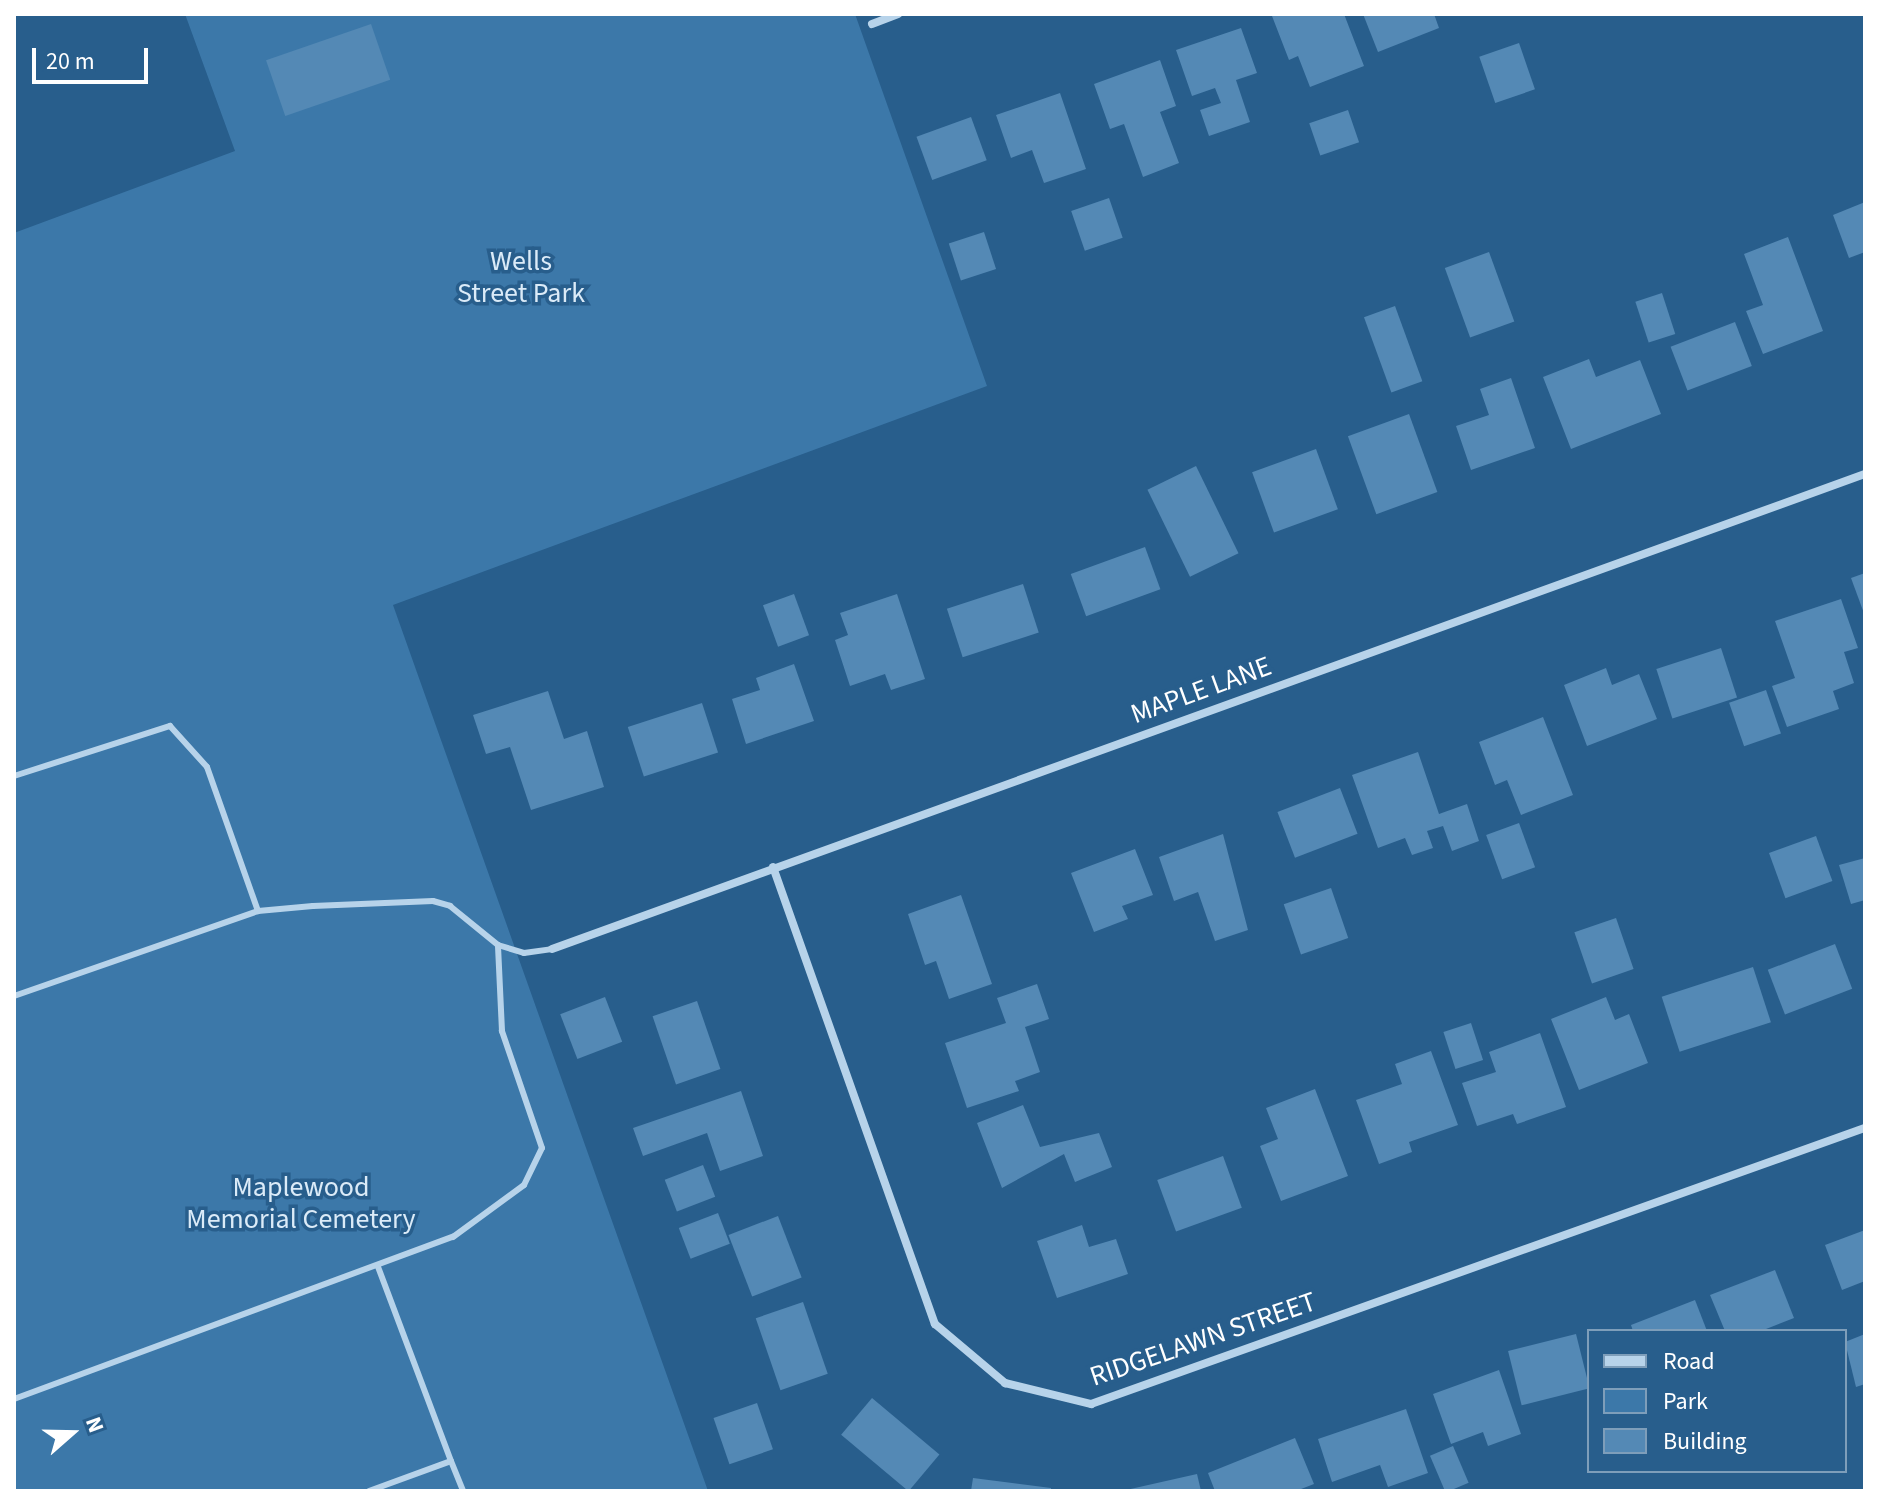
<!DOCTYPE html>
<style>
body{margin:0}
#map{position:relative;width:1879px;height:1505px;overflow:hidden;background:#285e8c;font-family:"Source Sans 3",sans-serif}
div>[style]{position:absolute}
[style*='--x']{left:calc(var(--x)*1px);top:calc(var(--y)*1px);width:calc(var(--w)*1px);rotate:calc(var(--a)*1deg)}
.green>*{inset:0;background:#3c78a9}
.building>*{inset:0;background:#5489b5;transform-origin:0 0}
.lane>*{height:6px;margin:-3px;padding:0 3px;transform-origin:3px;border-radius:3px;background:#b7d3ea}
.street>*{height:8px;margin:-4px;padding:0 4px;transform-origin:4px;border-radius:4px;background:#b7d3ea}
span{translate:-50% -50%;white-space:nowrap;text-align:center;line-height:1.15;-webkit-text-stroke:7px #285e8c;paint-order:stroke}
.park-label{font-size:28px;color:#dbebf8}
.street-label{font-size:28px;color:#fff}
.frame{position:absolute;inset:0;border:16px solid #fff;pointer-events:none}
.legend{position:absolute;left:1587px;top:1329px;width:260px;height:144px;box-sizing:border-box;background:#285e8c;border:2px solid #7e9eba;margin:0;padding:10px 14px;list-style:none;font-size:24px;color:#fff}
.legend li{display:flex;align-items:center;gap:16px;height:40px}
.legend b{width:40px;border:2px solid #7e9eba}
.north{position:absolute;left:32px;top:1393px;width:80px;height:80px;-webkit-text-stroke:6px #285e8c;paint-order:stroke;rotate:70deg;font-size:22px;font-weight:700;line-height:32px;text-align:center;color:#fff}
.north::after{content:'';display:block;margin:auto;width:28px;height:36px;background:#fff;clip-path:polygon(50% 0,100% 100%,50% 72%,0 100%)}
.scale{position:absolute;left:32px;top:48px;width:116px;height:36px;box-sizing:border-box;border:4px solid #fff;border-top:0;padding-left:10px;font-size:24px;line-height:28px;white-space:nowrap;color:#fff;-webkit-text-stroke:6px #285e8c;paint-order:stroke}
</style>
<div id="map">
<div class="green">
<i style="clip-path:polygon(185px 14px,855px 14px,987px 386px,393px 605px,708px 1491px,14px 1491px,14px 233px,235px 151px)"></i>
</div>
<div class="building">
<i style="clip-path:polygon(1344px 14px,1364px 66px,1310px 87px,1298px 56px,1289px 60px,1272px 16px)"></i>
<i style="clip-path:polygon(1363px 14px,1434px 14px,1439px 28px,1378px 52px)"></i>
<i style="left:371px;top:24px;width:59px;height:111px;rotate:71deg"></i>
<i style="clip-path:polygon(1241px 28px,1257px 73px,1236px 80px,1250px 122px,1209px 136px,1200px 110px,1221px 103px,1215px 88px,1192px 96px,1176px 50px)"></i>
<i style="left:1519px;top:43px;width:49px;height:42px;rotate:71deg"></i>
<i style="clip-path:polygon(1160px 60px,1176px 106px,1160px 112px,1179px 163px,1143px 177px,1124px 124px,1110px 129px,1094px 84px)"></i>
<i style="clip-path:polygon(1060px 93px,1086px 169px,1044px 183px,1032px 150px,1011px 158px,996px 115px)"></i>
<i style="left:1348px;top:110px;width:34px;height:41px;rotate:71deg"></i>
<i style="left:971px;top:117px;width:46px;height:58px;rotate:70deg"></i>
<i style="left:1109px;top:198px;width:42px;height:40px;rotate:71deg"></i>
<i style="clip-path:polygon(1865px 202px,1865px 252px,1849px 258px,1833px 215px)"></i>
<i style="left:984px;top:232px;width:39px;height:37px;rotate:72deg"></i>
<i style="clip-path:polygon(1788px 237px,1823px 331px,1763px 354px,1746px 311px,1763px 305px,1744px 254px)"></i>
<i style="left:1489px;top:252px;width:74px;height:47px;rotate:70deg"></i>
<i style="left:1662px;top:293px;width:43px;height:28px;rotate:72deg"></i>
<i style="left:1395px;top:306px;width:80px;height:33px;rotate:70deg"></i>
<i style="left:1735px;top:322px;width:47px;height:69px;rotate:69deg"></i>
<i style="clip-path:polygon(1589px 359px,1596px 377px,1640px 360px,1661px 414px,1571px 449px,1543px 377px)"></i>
<i style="clip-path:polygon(1511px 378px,1535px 448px,1471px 470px,1456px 426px,1489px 415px,1480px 389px)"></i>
<i style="left:1409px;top:414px;width:83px;height:65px;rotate:70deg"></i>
<i style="left:1316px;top:449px;width:64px;height:68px;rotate:70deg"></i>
<i style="left:1196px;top:466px;width:97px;height:54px;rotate:64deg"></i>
<i style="left:1145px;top:547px;width:45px;height:79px;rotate:70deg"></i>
<i style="clip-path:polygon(1865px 573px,1865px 616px,1851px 578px)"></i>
<i style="left:1023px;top:584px;width:51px;height:80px;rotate:72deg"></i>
<i style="left:794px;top:594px;width:44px;height:33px;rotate:70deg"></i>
<i style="clip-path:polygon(897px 594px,925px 679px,891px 690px,885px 674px,850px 686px,835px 640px,848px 635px,840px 613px)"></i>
<i style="clip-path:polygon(1841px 599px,1858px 648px,1844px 652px,1854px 683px,1833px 691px,1839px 709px,1787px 727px,1772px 686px,1795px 678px,1775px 621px)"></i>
<i style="left:1721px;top:648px;width:52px;height:68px;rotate:72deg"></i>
<i style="clip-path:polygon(794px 664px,814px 721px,746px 744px,732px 699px,760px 690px,756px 678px)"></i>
<i style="clip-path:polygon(1606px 668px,1612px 685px,1639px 674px,1657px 719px,1587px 746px,1564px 685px)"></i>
<i style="left:1766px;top:690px;width:46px;height:39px;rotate:71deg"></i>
<i style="clip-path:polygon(548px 691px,564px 739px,587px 731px,604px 787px,531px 810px,510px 747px,486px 754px,473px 715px)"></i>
<i style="left:702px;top:703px;width:52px;height:78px;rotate:72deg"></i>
<i style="clip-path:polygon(1543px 717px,1573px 795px,1521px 815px,1507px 780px,1495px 785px,1479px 742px)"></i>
<i style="clip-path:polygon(1418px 752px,1439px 814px,1467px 804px,1479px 841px,1452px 851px,1443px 826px,1427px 831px,1433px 848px,1412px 855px,1405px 838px,1378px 848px,1352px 775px)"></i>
<i style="left:1340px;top:788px;width:49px;height:67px;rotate:69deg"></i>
<i style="left:1519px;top:823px;width:47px;height:35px;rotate:70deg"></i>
<i style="clip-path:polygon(1223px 834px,1248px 930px,1215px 941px,1198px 892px,1174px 901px,1159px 857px)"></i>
<i style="left:1816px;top:836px;width:48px;height:50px;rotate:70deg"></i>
<i style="clip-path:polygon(1135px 849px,1153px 895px,1122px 906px,1128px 919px,1094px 932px,1071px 873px)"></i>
<i style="clip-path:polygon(1865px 858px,1865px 900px,1851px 904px,1839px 865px)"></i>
<i style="left:1331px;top:888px;width:53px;height:50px;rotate:71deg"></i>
<i style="clip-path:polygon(961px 895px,992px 984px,949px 999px,936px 961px,925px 965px,908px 914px)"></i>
<i style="left:1616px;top:918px;width:54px;height:44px;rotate:71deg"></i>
<i style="left:1835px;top:944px;width:48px;height:72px;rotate:69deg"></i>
<i style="left:1753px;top:967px;width:58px;height:96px;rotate:72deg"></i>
<i style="clip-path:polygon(1037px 984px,1049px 1019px,1025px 1027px,1040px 1072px,1015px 1081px,1019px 1091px,967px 1108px,945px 1043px,1006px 1023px,997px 998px)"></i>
<i style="left:605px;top:997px;width:48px;height:48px;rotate:69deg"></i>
<i style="clip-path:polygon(1606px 997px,1615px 1020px,1629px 1014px,1648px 1063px,1579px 1090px,1551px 1019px)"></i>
<i style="left:697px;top:1001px;width:72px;height:47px;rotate:71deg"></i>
<i style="left:1471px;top:1023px;width:39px;height:29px;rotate:72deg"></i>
<i style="clip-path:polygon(1540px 1033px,1566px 1107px,1517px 1124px,1513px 1114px,1477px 1126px,1462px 1083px,1496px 1072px,1489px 1052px)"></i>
<i style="clip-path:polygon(1431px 1051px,1458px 1125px,1409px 1142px,1412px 1152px,1379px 1164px,1356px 1100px,1402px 1084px,1395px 1064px)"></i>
<i style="clip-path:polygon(1315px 1089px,1348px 1176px,1281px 1201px,1260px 1146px,1278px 1139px,1266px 1108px)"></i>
<i style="clip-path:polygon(741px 1091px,763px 1156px,720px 1171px,707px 1133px,643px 1156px,633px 1128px)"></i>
<i style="clip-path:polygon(1023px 1105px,1040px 1147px,1099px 1133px,1112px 1167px,1075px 1182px,1064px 1154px,1002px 1188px,977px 1123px)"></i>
<i style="left:1223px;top:1156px;width:55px;height:70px;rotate:70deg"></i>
<i style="left:703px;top:1165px;width:34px;height:41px;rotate:69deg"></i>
<i style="left:718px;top:1213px;width:33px;height:42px;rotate:69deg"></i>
<i style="left:778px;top:1216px;width:66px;height:53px;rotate:69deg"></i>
<i style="clip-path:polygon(1082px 1225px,1089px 1247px,1116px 1239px,1128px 1274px,1057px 1298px,1037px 1241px)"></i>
<i style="clip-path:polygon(1865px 1230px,1865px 1281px,1842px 1290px,1825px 1245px)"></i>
<i style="clip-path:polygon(1775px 1270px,1794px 1318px,1761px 1331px,1725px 1331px,1710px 1295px)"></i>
<i style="clip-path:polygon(1695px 1300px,1707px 1331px,1633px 1331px,1631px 1325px)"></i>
<i style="left:803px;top:1302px;width:76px;height:50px;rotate:71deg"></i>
<i style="left:1576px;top:1334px;width:56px;height:70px;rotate:76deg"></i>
<i style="clip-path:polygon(1865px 1334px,1865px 1384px,1856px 1387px,1845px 1342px)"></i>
<i style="clip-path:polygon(1499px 1370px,1521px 1434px,1488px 1446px,1483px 1432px,1451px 1444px,1433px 1394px)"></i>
<i style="left:872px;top:1398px;width:88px;height:48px;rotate:40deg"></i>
<i style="left:757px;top:1403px;width:49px;height:46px;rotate:71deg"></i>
<i style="clip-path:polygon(1406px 1409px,1428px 1473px,1388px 1487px,1380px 1465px,1332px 1482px,1318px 1439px)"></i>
<i style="clip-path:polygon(1295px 1438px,1314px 1484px,1296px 1491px,1215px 1491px,1208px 1473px)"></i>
<i style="left:1453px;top:1446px;width:40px;height:25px;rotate:67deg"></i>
<i style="clip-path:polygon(1197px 1474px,1201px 1491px,1126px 1491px,1126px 1490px)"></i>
<i style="clip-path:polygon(973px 1478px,1051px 1488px,1051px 1491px,971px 1491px)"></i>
</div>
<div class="lane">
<i style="--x:14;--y:776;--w:164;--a:-17.8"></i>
<i style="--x:170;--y:726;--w:55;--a:47.9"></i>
<i style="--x:207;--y:767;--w:153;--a:70.5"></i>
<i style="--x:14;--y:996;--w:258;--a:-19.2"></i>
<i style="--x:258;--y:911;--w:55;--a:-5.2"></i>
<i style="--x:313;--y:906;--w:120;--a:-2.4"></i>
<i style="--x:433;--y:901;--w:18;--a:16"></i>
<i style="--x:450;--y:906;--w:62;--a:39.1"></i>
<i style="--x:498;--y:945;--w:27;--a:17"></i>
<i style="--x:524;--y:953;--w:28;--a:-8"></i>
<i style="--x:14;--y:1399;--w:468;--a:-20.3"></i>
<i style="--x:453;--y:1237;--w:88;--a:-36.2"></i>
<i style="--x:524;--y:1185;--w:41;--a:-64.1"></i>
<i style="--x:542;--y:1148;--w:124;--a:-108.9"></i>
<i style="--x:502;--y:1031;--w:86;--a:-92.7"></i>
<i style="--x:451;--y:1461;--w:32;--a:68"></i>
<i style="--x:369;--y:1491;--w:87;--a:-20.1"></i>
<i style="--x:451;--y:1461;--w:207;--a:-110.6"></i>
</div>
<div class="street">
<i style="--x:872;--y:24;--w:28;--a:-21"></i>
<i style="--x:773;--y:867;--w:485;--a:70.5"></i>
<i style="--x:935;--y:1324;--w:92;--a:40.1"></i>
<i style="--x:1005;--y:1383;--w:89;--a:13.7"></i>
<i style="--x:1091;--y:1404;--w:822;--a:-19.63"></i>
<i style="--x:552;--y:949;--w:1396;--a:-19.89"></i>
</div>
<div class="park-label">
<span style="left:521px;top:277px">Wells<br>Street Park</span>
<span style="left:301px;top:1203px">Maplewood<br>Memorial Cemetery</span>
</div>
<div class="street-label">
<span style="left:1201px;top:690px;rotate:-20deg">MAPLE LANE</span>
<span style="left:1203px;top:1339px;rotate:-19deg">RIDGELAWN STREET</span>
</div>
<div class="frame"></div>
<ul class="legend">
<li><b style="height:10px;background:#b7d3ea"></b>Road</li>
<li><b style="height:22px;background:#3c78a9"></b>Park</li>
<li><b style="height:22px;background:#5489b5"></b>Building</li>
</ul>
<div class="north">N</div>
<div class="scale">20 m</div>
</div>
